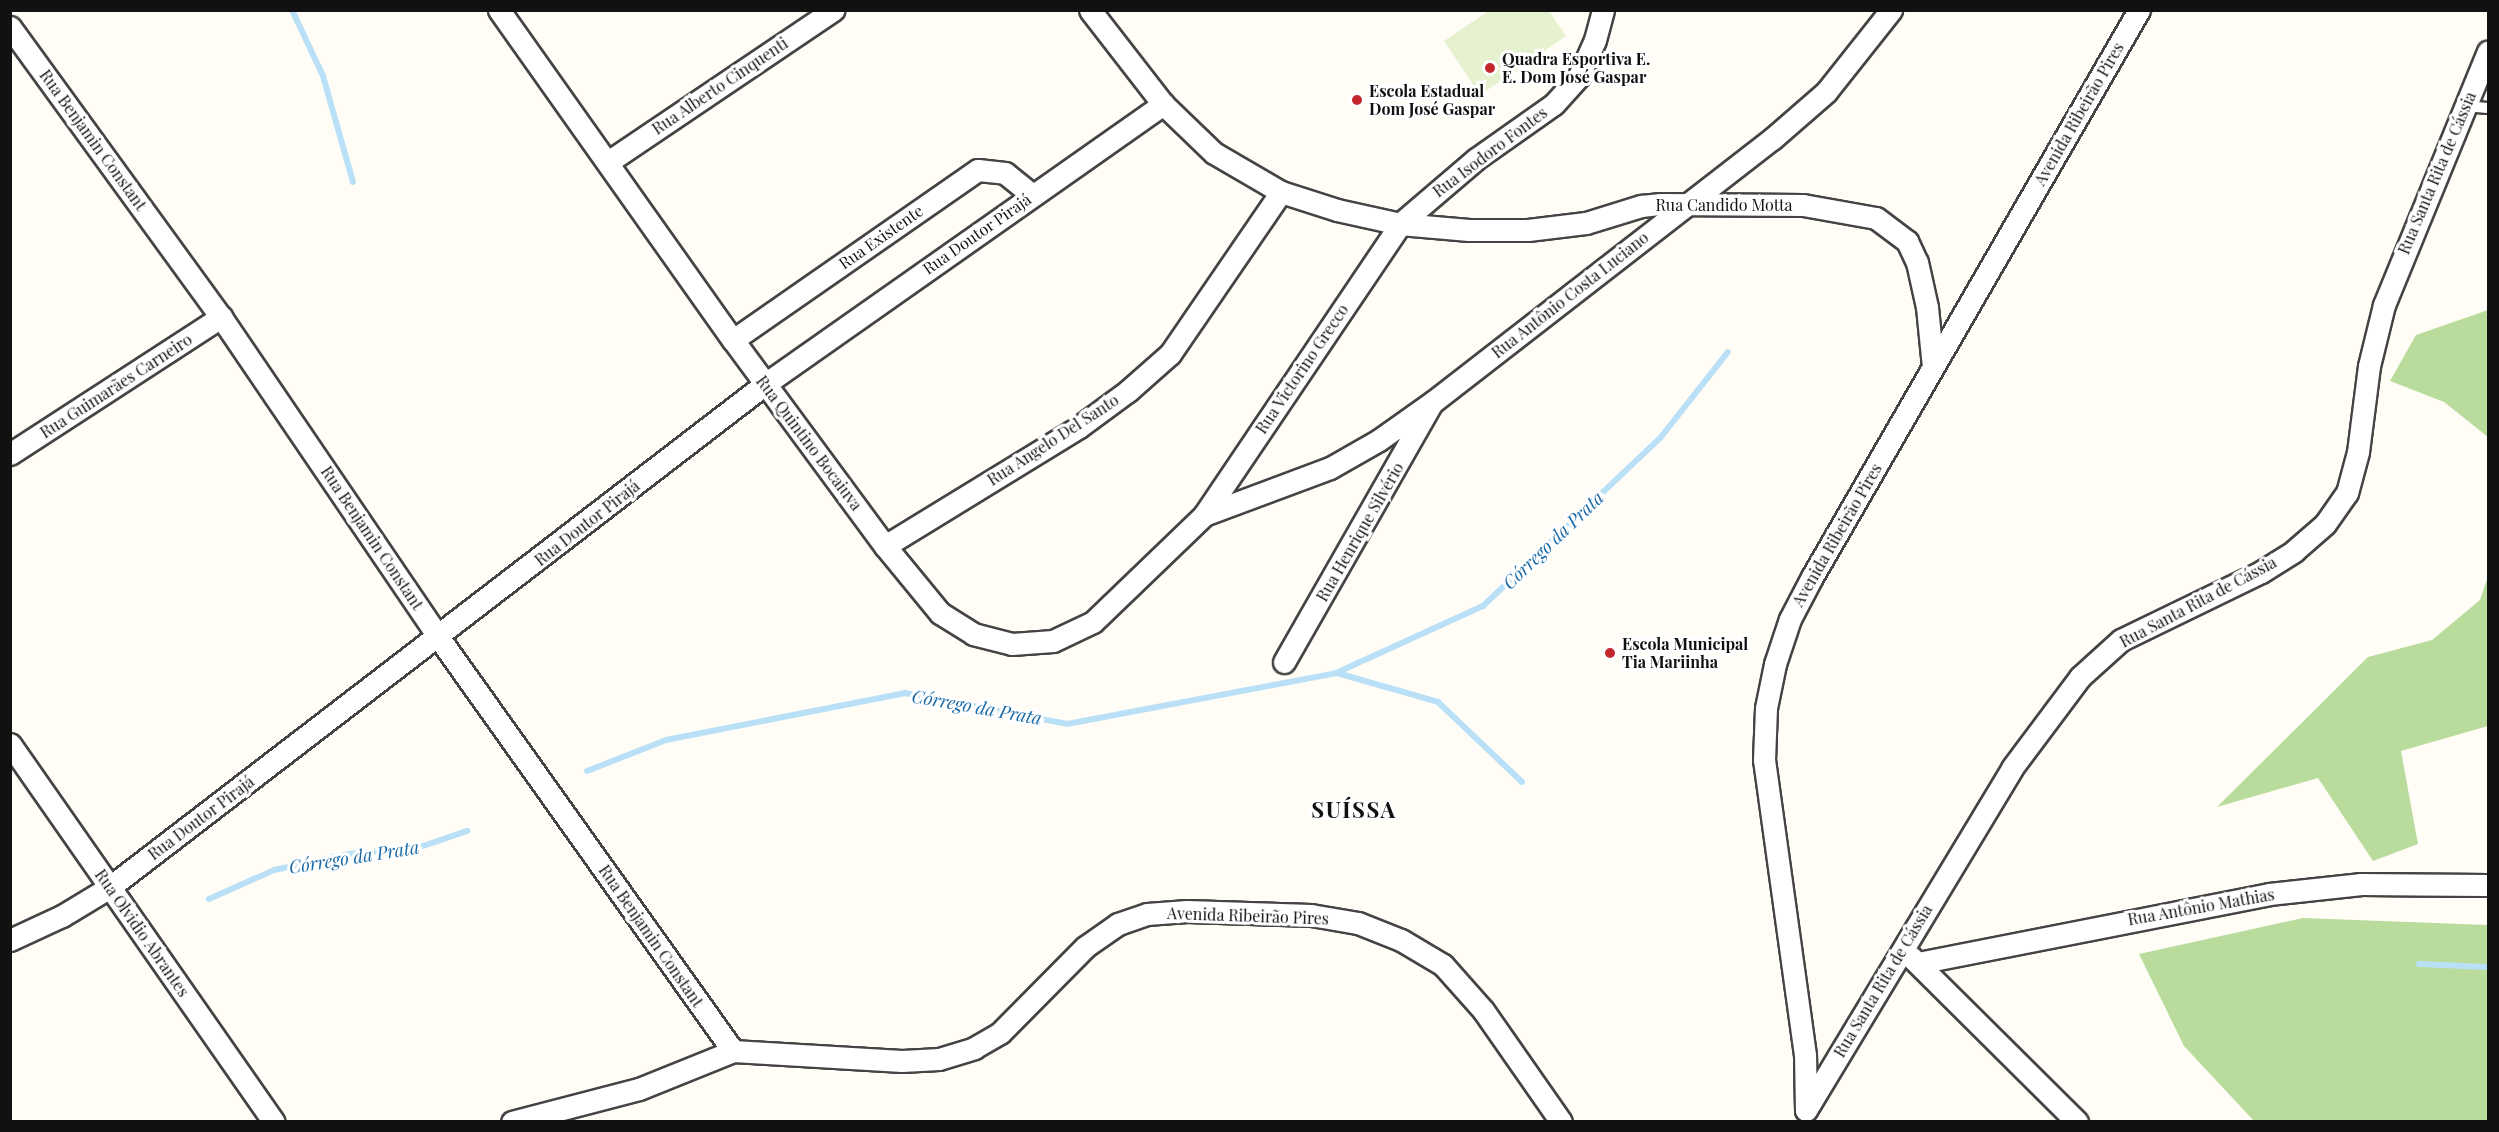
<!DOCTYPE html>
<meta charset="utf-8">
<style>
body{margin:0}
#map{position:relative;width:2499px;height:1132px;overflow:hidden;background:#fffdf5;font-family:"Playfair Display",serif}
div>[style]{position:absolute}
[style*='--x']{left:calc(var(--x)*1px);top:calc(var(--y)*1px);width:calc(var(--w)*1px);rotate:calc(var(--a)*1deg)}
.forest>*{inset:0;background:#b9dc9c}
.pitch>*{inset:0;background:#e6f2cf}
.stream>*{height:6px;margin:-3px;padding:0 3px;transform-origin:3px;border-radius:3px;background:#b9e0f7}
.roads{filter:drop-shadow(2px 0 #444) drop-shadow(-2px 0 #444) drop-shadow(0 2px #444) drop-shadow(0 -2px #444)}
.service>*{height:10px;margin:-5px;padding:0 5px;transform-origin:5px;border-radius:5px;background:#fff}
.minor>*{height:21px;margin:-10.5px;padding:0 10.5px;transform-origin:10.5px;border-radius:10.5px;background:#fff}
.dots>*{width:16px;height:16px;translate:-50% -50%;box-sizing:border-box;border:3px solid #fff;border-radius:50%}
span{translate:-50% -50%;white-space:nowrap;text-align:center;line-height:1.15;-webkit-text-stroke:6px #fff;paint-order:stroke}
.poi-label{font-size:16px;color:#111;font-weight:700}
.left{translate:0 -50%;text-align:left}
.street-label{font-size:16px;color:#111}
.water-label{font-size:18px;color:#1768a6;font-style:italic}
.district-label{font-size:22px;color:#111;font-weight:700;letter-spacing:1.5px}
.frame{position:absolute;inset:0;border:12px solid #111;pointer-events:none}
</style>
<div id="map">
<div class="forest">
<i style="clip-path:polygon(2488px 310px,2488px 437px,2444px 402px,2390px 381px,2416px 335px)"></i>
<i style="clip-path:polygon(2488px 576px,2488px 726px,2401px 751px,2418px 844px,2373px 861px,2318px 778px,2217px 807px,2368px 657px,2432px 640px,2480px 600px)"></i>
<i style="clip-path:polygon(2303px 918px,2488px 925px,2488px 1121px,2254px 1121px,2184px 1046px,2139px 954px)"></i>
</div>
<div class="pitch">
<i style="clip-path:polygon(1490px 10px,1549px 11px,1566px 36px,1480px 95px,1444px 41px)"></i>
</div>
<div class="stream">
<i style="--x:292;--y:10;--w:73;--a:64.8"></i>
<i style="--x:323;--y:76;--w:110;--a:74.2"></i>
<i style="--x:1337;--y:673;--w:105;--a:16"></i>
<i style="--x:1438;--y:702;--w:116;--a:43.6"></i>
<i style="--x:587;--y:771;--w:85;--a:-21.4"></i>
<i style="--x:666;--y:740;--w:244;--a:-11.1"></i>
<i style="--x:905;--y:693;--w:165;--a:10.8"></i>
<i style="--x:1067;--y:724;--w:274;--a:-10.7"></i>
<i style="--x:1336;--y:673;--w:162;--a:-24.5"></i>
<i style="--x:1483;--y:606;--w:245;--a:-43.5"></i>
<i style="--x:1661;--y:437;--w:108;--a:-51.8"></i>
<i style="--x:209;--y:899;--w:71;--a:-24"></i>
<i style="--x:274;--y:870;--w:77;--a:-12"></i>
<i style="--x:349;--y:854;--w:71;--a:-5.6"></i>
<i style="--x:420;--y:847;--w:50;--a:-18.8"></i>
<i style="--x:2419;--y:964;--w:69;--a:2.5"></i>
</div>
<div class="roads">
<div class="service">
<i style="--x:2465;--y:106;--w:23;--a:5"></i>
</div>
<div class="minor">
<i style="--x:499;--y:10;--w:405;--a:54.7"></i>
<i style="--x:733;--y:340;--w:256;--a:53.6"></i>
<i style="--x:885;--y:546;--w:87;--a:50.6"></i>
<i style="--x:940;--y:613;--w:39;--a:32"></i>
<i style="--x:973;--y:634;--w:40;--a:14.4"></i>
<i style="--x:1012;--y:644;--w:41;--a:-4.2"></i>
<i style="--x:1053;--y:641;--w:44;--a:-25.4"></i>
<i style="--x:1093;--y:622;--w:154;--a:-43.9"></i>
<i style="--x:1204;--y:515;--w:351;--a:-56"></i>
<i style="--x:1400;--y:224;--w:100;--a:-40.5"></i>
<i style="--x:1476;--y:159;--w:95;--a:-35.2"></i>
<i style="--x:1554;--y:104;--w:38;--a:-48"></i>
<i style="--x:1579;--y:76;--w:39;--a:-66"></i>
<i style="--x:1595;--y:40;--w:31;--a:-75"></i>
<i style="--x:1090;--y:10;--w:119;--a:52.2"></i>
<i style="--x:1163;--y:104;--w:71;--a:43.9"></i>
<i style="--x:1214;--y:153;--w:78;--a:30.2"></i>
<i style="--x:1281;--y:192;--w:59;--a:17.8"></i>
<i style="--x:1337;--y:210;--w:65;--a:12.5"></i>
<i style="--x:1400;--y:224;--w:69;--a:5"></i>
<i style="--x:1469;--y:230;--w:59;--a:0"></i>
<i style="--x:1528;--y:230;--w:58;--a:-6.9"></i>
<i style="--x:1586;--y:223;--w:58;--a:-17.2"></i>
<i style="--x:1641;--y:206;--w:20;--a:-6"></i>
<i style="--x:1661;--y:204;--w:142;--a:0.4"></i>
<i style="--x:1803;--y:205;--w:74;--a:10.1"></i>
<i style="--x:1876;--y:218;--w:39;--a:37"></i>
<i style="--x:1907;--y:241;--w:23;--a:65"></i>
<i style="--x:1917;--y:262;--w:46;--a:77.5"></i>
<i style="--x:1927;--y:307;--w:60;--a:84.3"></i>
<i style="--x:10;--y:27;--w:359;--a:54"></i>
<i style="--x:221;--y:317;--w:388;--a:55.8"></i>
<i style="--x:439;--y:638;--w:507;--a:54.55"></i>
<i style="--x:608;--y:162;--w:272;--a:-34"></i>
<i style="--x:733;--y:340;--w:298;--a:-34.8"></i>
<i style="--x:978;--y:170;--w:27;--a:6"></i>
<i style="--x:1005;--y:173;--w:35;--a:39"></i>
<i style="--x:10;--y:454;--w:252;--a:-33"></i>
<i style="--x:1204;--y:515;--w:134;--a:-20.5"></i>
<i style="--x:1330;--y:468;--w:56;--a:-29.7"></i>
<i style="--x:1379;--y:440;--w:67;--a:-35.3"></i>
<i style="--x:1434;--y:401;--w:428;--a:-37.8"></i>
<i style="--x:1772;--y:139;--w:72;--a:-41"></i>
<i style="--x:1826;--y:92;--w:105;--a:-51.6"></i>
<i style="--x:885;--y:546;--w:228;--a:-31.5"></i>
<i style="--x:1079;--y:427;--w:61;--a:-36.3"></i>
<i style="--x:1128;--y:391;--w:56;--a:-41.4"></i>
<i style="--x:1170;--y:354;--w:196;--a:-55.6"></i>
<i style="--x:1284;--y:662;--w:295;--a:-60.3"></i>
<i style="--x:10;--y:744;--w:461;--a:55.1"></i>
<i style="--x:10;--y:940;--w:57;--a:-24.8"></i>
<i style="--x:62;--y:916;--w:56;--a:-31.1"></i>
<i style="--x:110;--y:887;--w:826;--a:-37.52"></i>
<i style="--x:765;--y:384;--w:487;--a:-35.1"></i>
<i style="--x:1911;--y:957;--w:234;--a:44.8"></i>
<i style="--x:1918;--y:963;--w:358;--a:-11.1"></i>
<i style="--x:2269;--y:894;--w:93;--a:-6.2"></i>
<i style="--x:2361;--y:884;--w:127;--a:0.5"></i>
<i style="--x:1806;--y:1110;--w:399;--a:-58.9"></i>
<i style="--x:2012;--y:768;--w:114;--a:-53.2"></i>
<i style="--x:2080;--y:677;--w:55;--a:-42.1"></i>
<i style="--x:2121;--y:640;--w:156;--a:-25.9"></i>
<i style="--x:2261;--y:572;--w:39;--a:-32"></i>
<i style="--x:2294;--y:551;--w:41;--a:-41.1"></i>
<i style="--x:2325;--y:524;--w:38;--a:-55"></i>
<i style="--x:2347;--y:493;--w:42;--a:-75"></i>
<i style="--x:2358;--y:452;--w:87;--a:-82.7"></i>
<i style="--x:2369;--y:366;--w:63;--a:-76.2"></i>
<i style="--x:2384;--y:305;--w:274;--a:-67.7"></i>
<i style="--x:1806;--y:1110;--w:55;--a:-91"></i>
<i style="--x:1805;--y:1055;--w:298;--a:-97.9"></i>
<i style="--x:1764;--y:760;--w:52;--a:-87.8"></i>
<i style="--x:1766;--y:708;--w:45;--a:-78.4"></i>
<i style="--x:1775;--y:664;--w:47;--a:-71.6"></i>
<i style="--x:1790;--y:619;--w:47;--a:-62.4"></i>
<i style="--x:1812;--y:577;--w:655;--a:-60.03"></i>
<i style="--x:512;--y:1122;--w:131;--a:-14.6"></i>
<i style="--x:639;--y:1089;--w:101;--a:-22"></i>
<i style="--x:733;--y:1051;--w:169;--a:3.4"></i>
<i style="--x:902;--y:1061;--w:37;--a:-3"></i>
<i style="--x:939;--y:1059;--w:37;--a:-17"></i>
<i style="--x:974;--y:1048;--w:30;--a:-30"></i>
<i style="--x:1000;--y:1033;--w:121;--a:-45.3"></i>
<i style="--x:1085;--y:947;--w:40;--a:-34.9"></i>
<i style="--x:1118;--y:924;--w:31;--a:-19"></i>
<i style="--x:1147;--y:914;--w:40;--a:-4.3"></i>
<i style="--x:1187;--y:911;--w:124;--a:1.8"></i>
<i style="--x:1311;--y:915;--w:48;--a:9.7"></i>
<i style="--x:1358;--y:923;--w:46;--a:21.6"></i>
<i style="--x:1401;--y:940;--w:49;--a:30.8"></i>
<i style="--x:1443;--y:965;--w:60;--a:48.4"></i>
<i style="--x:1483;--y:1010;--w:136;--a:55.1"></i>
</div>
</div>
<div class="dots">
<i style="left:1490px;top:68px;background:#c4262e"></i>
<i style="left:1357px;top:100px;background:#c4262e"></i>
<i style="left:1610px;top:653px;background:#c4262e"></i>
</div>
<div class="poi-label">
<span class="left" style="left:1502px;top:68px">Quadra Esportiva E.<br>E. Dom José Gaspar</span>
<span class="left" style="left:1369px;top:100px">Escola Estadual<br>Dom José Gaspar</span>
<span class="left" style="left:1622px;top:653px">Escola Municipal<br>Tia Mariinha</span>
</div>
<div class="street-label">
<span style="left:720px;top:86px;rotate:-34deg">Rua Alberto Cinquenti</span>
<span style="left:2079px;top:114px;rotate:-60deg">Avenida Ribeirão Pires</span>
<span style="left:93px;top:140px;rotate:54deg">Rua Benjamin Constant</span>
<span style="left:1490px;top:152px;rotate:-37deg">Rua Isodoro Fontes</span>
<span style="left:2437px;top:173px;rotate:-67deg">Rua Santa Rita de Cássia</span>
<span style="left:1724px;top:205px">Rua Candido Motta</span>
<span style="left:977px;top:234px;rotate:-35deg">Rua Doutor Pirajá</span>
<span style="left:881px;top:237px;rotate:-35deg">Rua Existente</span>
<span style="left:1570px;top:295px;rotate:-38deg">Rua Antônio Costa Luciano</span>
<span style="left:1302px;top:369px;rotate:-56deg">Rua Victorino Grecco</span>
<span style="left:116px;top:386px;rotate:-33deg">Rua Guimarães Carneiro</span>
<span style="left:1053px;top:440px;rotate:-33deg">Rua Angelo Del Santo</span>
<span style="left:809px;top:443px;rotate:53deg">Rua Quintino Bocaiuva</span>
<span style="left:587px;top:523px;rotate:-38deg">Rua Doutor Pirajá</span>
<span style="left:1360px;top:532px;rotate:-60deg">Rua Henrique Silvério</span>
<span style="left:1837px;top:535px;rotate:-60deg">Avenida Ribeirão Pires</span>
<span style="left:372px;top:538px;rotate:56deg">Rua Benjamin Constant</span>
<span style="left:2198px;top:602px;rotate:-28deg">Rua Santa Rita de Cássia</span>
<span style="left:201px;top:818px;rotate:-37deg">Rua Doutor Pirajá</span>
<span style="left:2201px;top:907px;rotate:-10deg">Rua Antônio Mathias</span>
<span style="left:1248px;top:916px;rotate:2deg">Avenida Ribeirão Pires</span>
<span style="left:142px;top:933px;rotate:55deg">Rua Olvidio Abrantes</span>
<span style="left:651px;top:936px;rotate:55deg">Rua Benjamin Constant</span>
<span style="left:1883px;top:981px;rotate:-59deg">Rua Santa Rita de Cássia</span>
</div>
<div class="water-label">
<span style="left:1553px;top:540px;rotate:-44deg">Córrego da Prata</span>
<span style="left:977px;top:707px;rotate:10deg">Córrego da Prata</span>
<span style="left:354px;top:857px;rotate:-9deg">Córrego da Prata</span>
</div>
<div class="district-label">
<span style="left:1354px;top:810px">SUÍSSA</span>
</div>
<div class="frame"></div>
</div>
